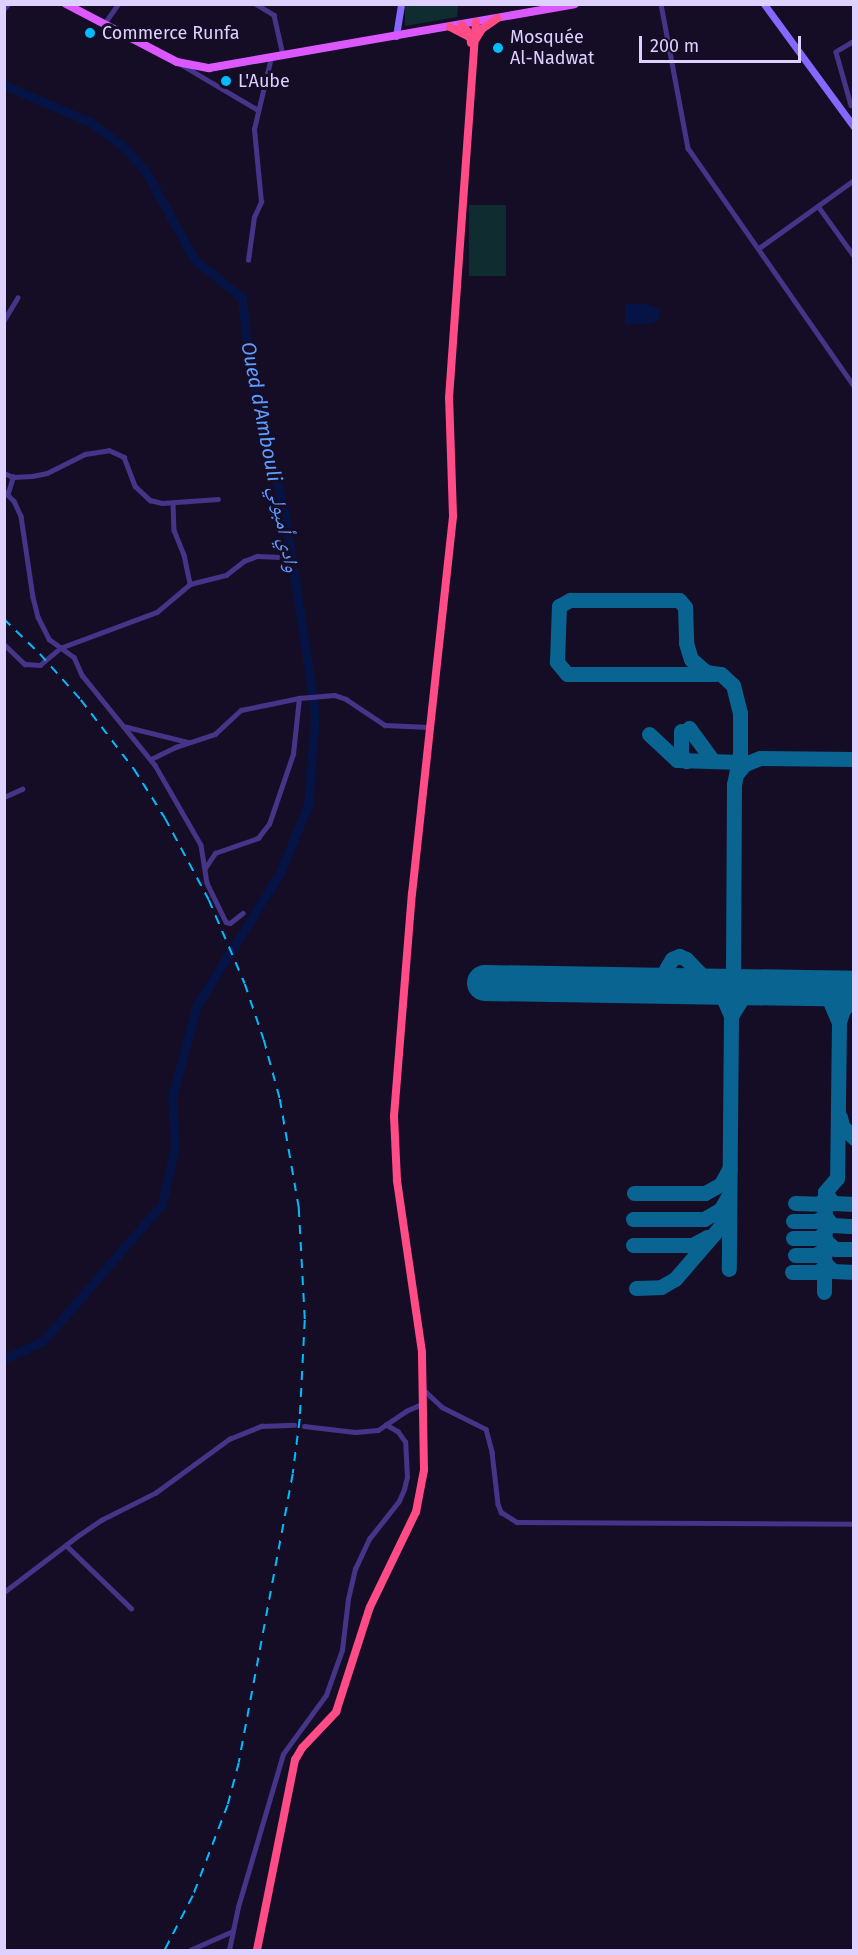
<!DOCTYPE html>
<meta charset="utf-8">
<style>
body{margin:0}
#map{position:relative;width:858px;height:1955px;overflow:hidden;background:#150d26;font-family:"Fira Sans","Noto Naskh Arabic",sans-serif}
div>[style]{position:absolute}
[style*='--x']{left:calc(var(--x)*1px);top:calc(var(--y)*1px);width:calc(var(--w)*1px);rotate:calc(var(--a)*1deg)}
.green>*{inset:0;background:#0f2c30;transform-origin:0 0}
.water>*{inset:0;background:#061345}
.river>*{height:9px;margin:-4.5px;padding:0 4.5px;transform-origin:4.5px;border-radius:4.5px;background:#061345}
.taxiway>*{height:15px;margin:-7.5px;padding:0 7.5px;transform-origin:7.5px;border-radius:7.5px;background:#0a6491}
.runway>*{height:36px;margin:-18px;padding:0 18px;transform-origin:18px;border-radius:18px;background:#0a6491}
.street>*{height:4.5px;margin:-2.25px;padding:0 2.25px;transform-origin:2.25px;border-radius:2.25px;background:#453588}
.secondary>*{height:7px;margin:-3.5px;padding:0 3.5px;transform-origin:3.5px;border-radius:3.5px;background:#8468ff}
.primary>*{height:8px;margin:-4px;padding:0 4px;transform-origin:4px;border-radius:4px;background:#db58ff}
.highway>*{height:8px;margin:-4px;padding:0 4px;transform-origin:4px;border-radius:4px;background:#ff4c86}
.rail>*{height:1.5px;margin-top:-0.75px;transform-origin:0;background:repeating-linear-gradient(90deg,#00bcfc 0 9px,transparent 0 17px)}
.dots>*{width:16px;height:16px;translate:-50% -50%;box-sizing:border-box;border:3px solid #150d26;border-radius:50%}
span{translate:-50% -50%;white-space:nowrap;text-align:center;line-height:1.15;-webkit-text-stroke:6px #150d26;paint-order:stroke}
.poi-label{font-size:18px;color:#ded1ff}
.left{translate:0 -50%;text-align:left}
.water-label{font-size:20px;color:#5f9cff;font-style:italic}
.frame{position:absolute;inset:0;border:6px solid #ded1ff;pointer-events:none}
.scale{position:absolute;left:639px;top:36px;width:162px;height:27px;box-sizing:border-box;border:3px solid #ded1ff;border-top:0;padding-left:8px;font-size:18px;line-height:21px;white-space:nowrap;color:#ded1ff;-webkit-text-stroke:4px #150d26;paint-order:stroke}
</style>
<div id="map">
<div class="green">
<i style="clip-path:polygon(405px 5px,458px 5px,457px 17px,405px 26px)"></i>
<i style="left:469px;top:205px;width:37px;height:71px"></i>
</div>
<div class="water">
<i style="clip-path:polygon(625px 304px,647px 304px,659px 309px,660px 319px,650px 324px,625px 325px)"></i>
</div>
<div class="river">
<i style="--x:4;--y:85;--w:94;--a:23.3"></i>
<i style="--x:90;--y:122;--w:44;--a:36.6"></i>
<i style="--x:125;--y:148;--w:32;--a:49"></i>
<i style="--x:146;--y:172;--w:99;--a:61.1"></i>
<i style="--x:194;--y:259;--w:62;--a:39.1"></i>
<i style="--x:242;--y:298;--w:69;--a:84.2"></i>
<i style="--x:249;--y:367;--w:152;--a:76.3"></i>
<i style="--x:285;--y:515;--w:179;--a:81.3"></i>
<i style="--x:4;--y:1359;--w:43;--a:-24.8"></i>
<i style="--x:43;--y:1341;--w:181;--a:-49"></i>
<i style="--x:162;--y:1204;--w:58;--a:-77.2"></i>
<i style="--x:175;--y:1147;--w:50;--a:-93.4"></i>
<i style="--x:172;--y:1097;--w:95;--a:-74.8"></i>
<i style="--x:197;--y:1005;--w:154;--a:-57.8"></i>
<i style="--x:279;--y:875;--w:76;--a:-67.5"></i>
<i style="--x:308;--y:805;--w:90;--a:-85.6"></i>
<i style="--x:315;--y:715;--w:14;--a:-98"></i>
</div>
<div class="taxiway">
<i style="--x:714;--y:674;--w:147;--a:180"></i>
<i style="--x:567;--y:674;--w:16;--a:-130"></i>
<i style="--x:557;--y:662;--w:56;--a:-88"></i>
<i style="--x:559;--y:606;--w:13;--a:-29"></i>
<i style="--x:570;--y:600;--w:109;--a:0"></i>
<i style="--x:679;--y:600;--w:9;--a:49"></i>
<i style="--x:685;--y:607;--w:36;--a:88"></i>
<i style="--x:686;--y:643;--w:17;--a:73"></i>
<i style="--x:691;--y:659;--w:20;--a:41"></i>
<i style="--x:706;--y:672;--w:15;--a:8"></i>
<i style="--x:721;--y:674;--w:16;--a:43"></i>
<i style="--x:733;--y:685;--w:29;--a:76"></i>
<i style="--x:740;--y:713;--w:41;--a:90"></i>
<i style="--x:740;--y:754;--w:31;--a:101"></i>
<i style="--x:734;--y:784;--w:190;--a:90.3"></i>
<i style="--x:733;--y:974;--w:10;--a:66"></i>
<i style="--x:737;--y:983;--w:7;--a:34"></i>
<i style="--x:689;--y:728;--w:41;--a:54"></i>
<i style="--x:681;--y:731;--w:23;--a:90"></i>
<i style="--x:681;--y:754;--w:9;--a:54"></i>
<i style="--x:649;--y:734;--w:38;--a:43"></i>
<i style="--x:677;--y:760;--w:63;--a:1.8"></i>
<i style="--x:738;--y:772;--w:11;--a:-49"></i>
<i style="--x:745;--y:764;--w:16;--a:-22"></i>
<i style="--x:760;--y:758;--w:94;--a:0.6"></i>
<i style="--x:673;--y:986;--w:18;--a:-112"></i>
<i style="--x:666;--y:969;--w:12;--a:-59"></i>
<i style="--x:672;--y:959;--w:8;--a:-23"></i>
<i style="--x:679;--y:956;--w:8;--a:23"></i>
<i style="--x:686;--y:959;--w:30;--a:46"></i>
<i style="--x:707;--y:981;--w:15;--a:23"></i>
<i style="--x:710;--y:987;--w:16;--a:38"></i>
<i style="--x:723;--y:997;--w:21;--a:67"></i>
<i style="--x:731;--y:1016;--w:253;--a:90.5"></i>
<i style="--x:812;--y:988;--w:20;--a:33"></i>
<i style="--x:829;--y:999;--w:25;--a:67"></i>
<i style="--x:839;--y:1022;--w:156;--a:90.7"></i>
<i style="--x:837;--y:1178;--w:18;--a:131"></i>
<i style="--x:825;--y:1192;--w:100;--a:90.6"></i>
<i style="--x:731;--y:1016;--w:19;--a:-58"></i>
<i style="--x:741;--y:1000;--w:18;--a:-45"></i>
<i style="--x:839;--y:1022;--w:13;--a:-72"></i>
<i style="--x:843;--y:1010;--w:17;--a:-50"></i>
<i style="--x:840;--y:1117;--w:9;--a:77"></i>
<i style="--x:842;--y:1126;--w:17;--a:45"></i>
<i style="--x:825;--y:1192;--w:14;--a:54"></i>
<i style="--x:833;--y:1203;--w:21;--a:3"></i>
<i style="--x:634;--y:1193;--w:71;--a:0"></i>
<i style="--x:705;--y:1193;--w:18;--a:-29"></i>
<i style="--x:721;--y:1184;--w:18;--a:-61"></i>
<i style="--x:795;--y:1203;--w:24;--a:2"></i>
<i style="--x:819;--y:1204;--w:8;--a:-45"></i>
<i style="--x:633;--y:1219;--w:71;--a:0"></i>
<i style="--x:704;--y:1219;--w:20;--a:-30"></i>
<i style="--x:721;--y:1209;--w:13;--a:-61"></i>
<i style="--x:793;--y:1221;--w:23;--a:0"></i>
<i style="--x:816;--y:1221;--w:10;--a:-29"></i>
<i style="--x:825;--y:1216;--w:11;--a:52"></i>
<i style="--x:832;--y:1225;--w:22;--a:3"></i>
<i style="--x:793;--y:1238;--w:25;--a:0"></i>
<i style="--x:818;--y:1238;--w:9;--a:-41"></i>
<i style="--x:825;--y:1240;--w:13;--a:42"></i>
<i style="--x:835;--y:1249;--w:19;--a:0"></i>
<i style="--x:633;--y:1245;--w:59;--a:0"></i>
<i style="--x:692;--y:1245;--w:17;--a:-28"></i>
<i style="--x:795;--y:1255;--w:20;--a:0"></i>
<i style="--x:815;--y:1255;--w:11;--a:-27"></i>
<i style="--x:825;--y:1263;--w:11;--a:45"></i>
<i style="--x:833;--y:1271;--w:21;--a:3"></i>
<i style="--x:792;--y:1272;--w:25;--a:0"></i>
<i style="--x:817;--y:1272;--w:9;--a:-32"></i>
<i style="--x:636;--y:1288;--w:25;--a:-2"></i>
<i style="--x:661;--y:1287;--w:16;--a:-30"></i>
<i style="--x:675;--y:1279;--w:67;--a:-49.2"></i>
<i style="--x:719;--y:1228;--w:20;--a:-60"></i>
</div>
<div class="runway">
<i style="--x:485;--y:983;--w:369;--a:0.9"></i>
</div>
<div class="street">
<i style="--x:256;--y:4;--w:21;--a:31"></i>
<i style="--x:274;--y:15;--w:41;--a:77.3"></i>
<i style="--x:661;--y:4;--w:147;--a:79.4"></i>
<i style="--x:688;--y:148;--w:290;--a:55.1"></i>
<i style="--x:4;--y:9;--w:6;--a:-51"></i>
<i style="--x:104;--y:24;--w:24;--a:-55"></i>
<i style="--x:854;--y:41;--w:21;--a:149"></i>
<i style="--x:836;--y:52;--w:55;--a:74.2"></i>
<i style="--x:851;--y:105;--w:3;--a:0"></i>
<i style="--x:182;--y:65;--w:88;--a:30.6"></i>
<i style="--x:818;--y:206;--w:62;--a:54.2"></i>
<i style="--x:759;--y:248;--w:117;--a:-35.6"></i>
<i style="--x:248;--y:260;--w:43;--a:-82.1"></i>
<i style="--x:254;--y:217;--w:17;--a:-65"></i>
<i style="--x:261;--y:202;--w:73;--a:-95.5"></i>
<i style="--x:254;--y:129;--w:74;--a:-76.7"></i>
<i style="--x:4;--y:320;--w:26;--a:-59"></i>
<i style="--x:4;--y:473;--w:10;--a:24"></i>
<i style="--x:13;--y:477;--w:19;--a:-3"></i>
<i style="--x:32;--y:476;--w:15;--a:-11"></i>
<i style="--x:47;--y:473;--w:42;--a:-26.6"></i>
<i style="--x:85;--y:454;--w:24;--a:-9"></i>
<i style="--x:109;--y:450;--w:17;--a:25"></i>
<i style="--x:124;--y:457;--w:31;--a:69"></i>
<i style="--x:135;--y:486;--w:21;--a:43"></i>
<i style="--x:150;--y:500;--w:12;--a:14"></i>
<i style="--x:162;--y:503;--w:56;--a:-4.1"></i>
<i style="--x:4;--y:491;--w:14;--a:45"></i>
<i style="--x:14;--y:501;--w:17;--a:65"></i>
<i style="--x:21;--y:516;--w:82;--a:81.6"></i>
<i style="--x:33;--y:597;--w:21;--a:76"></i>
<i style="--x:38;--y:617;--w:25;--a:63"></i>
<i style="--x:49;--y:639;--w:31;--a:36"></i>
<i style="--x:74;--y:657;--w:20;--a:66"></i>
<i style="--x:82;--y:675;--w:116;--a:51"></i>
<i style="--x:155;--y:765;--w:92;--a:60.1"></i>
<i style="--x:201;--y:845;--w:38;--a:81"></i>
<i style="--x:207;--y:883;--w:43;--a:64"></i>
<i style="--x:226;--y:922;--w:4;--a:14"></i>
<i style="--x:230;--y:923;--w:16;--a:-38"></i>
<i style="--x:8;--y:493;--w:17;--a:-73"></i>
<i style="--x:173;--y:503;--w:27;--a:88"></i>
<i style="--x:174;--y:530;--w:27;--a:68"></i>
<i style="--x:184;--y:555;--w:30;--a:78"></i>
<i style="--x:4;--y:644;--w:29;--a:44"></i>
<i style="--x:25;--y:664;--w:15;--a:4"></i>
<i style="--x:40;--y:665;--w:26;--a:-40"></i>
<i style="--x:60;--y:648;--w:103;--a:-20.4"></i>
<i style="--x:157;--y:612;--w:43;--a:-40.3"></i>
<i style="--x:190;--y:584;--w:37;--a:-14"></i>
<i style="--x:226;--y:575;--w:23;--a:-38"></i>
<i style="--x:244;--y:561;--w:14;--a:-21"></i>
<i style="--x:257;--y:556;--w:25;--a:2"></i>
<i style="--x:123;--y:726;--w:67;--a:13.8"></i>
<i style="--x:151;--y:759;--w:28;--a:-26"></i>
<i style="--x:176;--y:747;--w:41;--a:-18.4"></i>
<i style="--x:215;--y:734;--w:35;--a:-43"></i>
<i style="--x:241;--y:710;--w:59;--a:-11.7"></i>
<i style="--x:299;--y:698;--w:35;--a:-5"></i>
<i style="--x:334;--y:695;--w:13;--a:18"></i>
<i style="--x:346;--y:699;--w:47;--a:33.7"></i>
<i style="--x:385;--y:725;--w:43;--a:2.7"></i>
<i style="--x:4;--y:797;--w:20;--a:-24"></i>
<i style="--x:205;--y:868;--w:18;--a:-56"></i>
<i style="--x:215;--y:853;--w:46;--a:-19.2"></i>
<i style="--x:258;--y:838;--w:18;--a:-52"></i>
<i style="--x:269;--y:824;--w:74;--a:-71.1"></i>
<i style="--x:293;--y:754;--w:56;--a:-83.9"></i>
<i style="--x:425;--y:1391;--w:23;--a:43"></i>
<i style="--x:442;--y:1407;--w:49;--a:26.6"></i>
<i style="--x:486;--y:1429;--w:24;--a:75"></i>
<i style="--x:492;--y:1452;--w:52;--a:83.4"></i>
<i style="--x:498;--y:1504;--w:9;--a:69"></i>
<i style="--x:501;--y:1512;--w:19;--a:32"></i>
<i style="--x:517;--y:1522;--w:337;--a:0.3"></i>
<i style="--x:304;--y:1426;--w:51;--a:6.7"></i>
<i style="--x:355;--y:1432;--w:23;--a:-5"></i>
<i style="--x:378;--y:1430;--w:34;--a:-34"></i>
<i style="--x:406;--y:1411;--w:17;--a:-24"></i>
<i style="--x:66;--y:1545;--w:91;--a:44.1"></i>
<i style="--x:4;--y:1592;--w:94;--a:-37.2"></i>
<i style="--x:79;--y:1535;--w:27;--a:-34"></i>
<i style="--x:101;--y:1520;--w:60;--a:-26.6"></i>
<i style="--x:155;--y:1493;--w:92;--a:-36.1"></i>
<i style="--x:229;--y:1439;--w:35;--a:-22"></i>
<i style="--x:261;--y:1426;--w:33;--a:-2"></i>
<i style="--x:190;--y:1950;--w:47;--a:-23.8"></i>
<i style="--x:229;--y:1950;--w:44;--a:-78.2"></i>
<i style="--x:238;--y:1907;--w:159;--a:-73.6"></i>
<i style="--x:283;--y:1754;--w:73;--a:-53.9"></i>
<i style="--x:326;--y:1695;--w:48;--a:-70.4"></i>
<i style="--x:342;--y:1650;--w:51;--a:-83.3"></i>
<i style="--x:348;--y:1599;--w:31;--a:-77"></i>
<i style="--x:355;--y:1569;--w:33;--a:-65"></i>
<i style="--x:369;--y:1539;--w:48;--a:-51.7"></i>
<i style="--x:399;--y:1501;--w:13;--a:-67"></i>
<i style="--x:404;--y:1489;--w:12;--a:-76"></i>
<i style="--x:407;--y:1477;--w:35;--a:-93"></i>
<i style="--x:405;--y:1442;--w:12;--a:-125"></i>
<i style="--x:398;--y:1432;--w:14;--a:-150"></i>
</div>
<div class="secondary">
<i style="--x:764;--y:4;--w:152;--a:53.8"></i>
<i style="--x:396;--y:36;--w:32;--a:-81"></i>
</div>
<div class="primary">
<i style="--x:66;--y:4;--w:125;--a:27.6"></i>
<i style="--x:177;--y:62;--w:33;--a:11"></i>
<i style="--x:209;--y:68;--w:371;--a:-9.9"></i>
</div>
<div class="highway">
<i style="--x:462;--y:25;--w:12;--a:48"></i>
<i style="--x:470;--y:34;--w:9;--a:84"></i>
<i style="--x:450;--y:27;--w:20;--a:27"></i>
<i style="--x:476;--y:39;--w:12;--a:-59"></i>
<i style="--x:482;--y:29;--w:19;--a:-35"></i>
<i style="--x:257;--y:1950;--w:194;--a:-78.7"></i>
<i style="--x:295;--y:1760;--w:14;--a:-60"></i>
<i style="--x:302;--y:1748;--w:50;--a:-46.6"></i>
<i style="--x:336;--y:1712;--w:110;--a:-72.1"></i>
<i style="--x:370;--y:1607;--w:106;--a:-64.2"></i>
<i style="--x:416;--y:1512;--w:43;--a:-79.2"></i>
<i style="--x:424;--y:1470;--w:118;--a:-91"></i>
<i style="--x:422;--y:1352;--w:174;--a:-98.3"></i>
<i style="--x:397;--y:1180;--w:64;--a:-92.7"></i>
<i style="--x:394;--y:1116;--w:223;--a:-85.4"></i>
<i style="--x:412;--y:894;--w:380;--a:-83.8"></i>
<i style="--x:453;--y:516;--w:118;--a:-91.9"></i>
<i style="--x:449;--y:398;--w:377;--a:-85.9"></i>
</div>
<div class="rail">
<i style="--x:4;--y:619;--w:50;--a:44.2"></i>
<i style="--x:40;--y:654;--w:62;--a:48.3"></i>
<i style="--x:81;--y:700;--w:87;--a:52.5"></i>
<i style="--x:134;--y:769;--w:58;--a:57.7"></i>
<i style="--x:165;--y:818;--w:93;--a:61.8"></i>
<i style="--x:209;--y:900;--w:91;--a:66.8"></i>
<i style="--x:245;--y:984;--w:59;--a:71.3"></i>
<i style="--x:264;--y:1040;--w:61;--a:74.8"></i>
<i style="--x:280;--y:1099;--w:111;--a:80.1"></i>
<i style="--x:299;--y:1208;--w:112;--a:86.9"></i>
<i style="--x:305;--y:1320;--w:99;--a:92.9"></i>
<i style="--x:300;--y:1419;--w:55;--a:97.3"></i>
<i style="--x:293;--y:1474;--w:294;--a:100.6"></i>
<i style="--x:239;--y:1763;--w:43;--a:104.7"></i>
<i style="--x:228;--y:1805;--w:97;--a:111"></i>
<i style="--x:193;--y:1896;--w:61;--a:117.4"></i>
</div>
<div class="dots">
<i style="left:90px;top:33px;background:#00bcfc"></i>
<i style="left:498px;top:48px;background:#00bcfc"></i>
<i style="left:226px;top:81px;background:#00bcfc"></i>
</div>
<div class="poi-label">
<span class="left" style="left:102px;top:33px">Commerce Runfa</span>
<span class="left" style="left:510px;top:48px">Mosquée<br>Al-Nadwat</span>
<span class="left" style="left:238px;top:81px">L'Aube</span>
</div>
<div class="water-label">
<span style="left:270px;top:457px;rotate:79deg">Oued d'Ambouli وادي أمبولي</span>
</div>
<div class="frame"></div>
<div class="scale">200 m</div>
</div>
